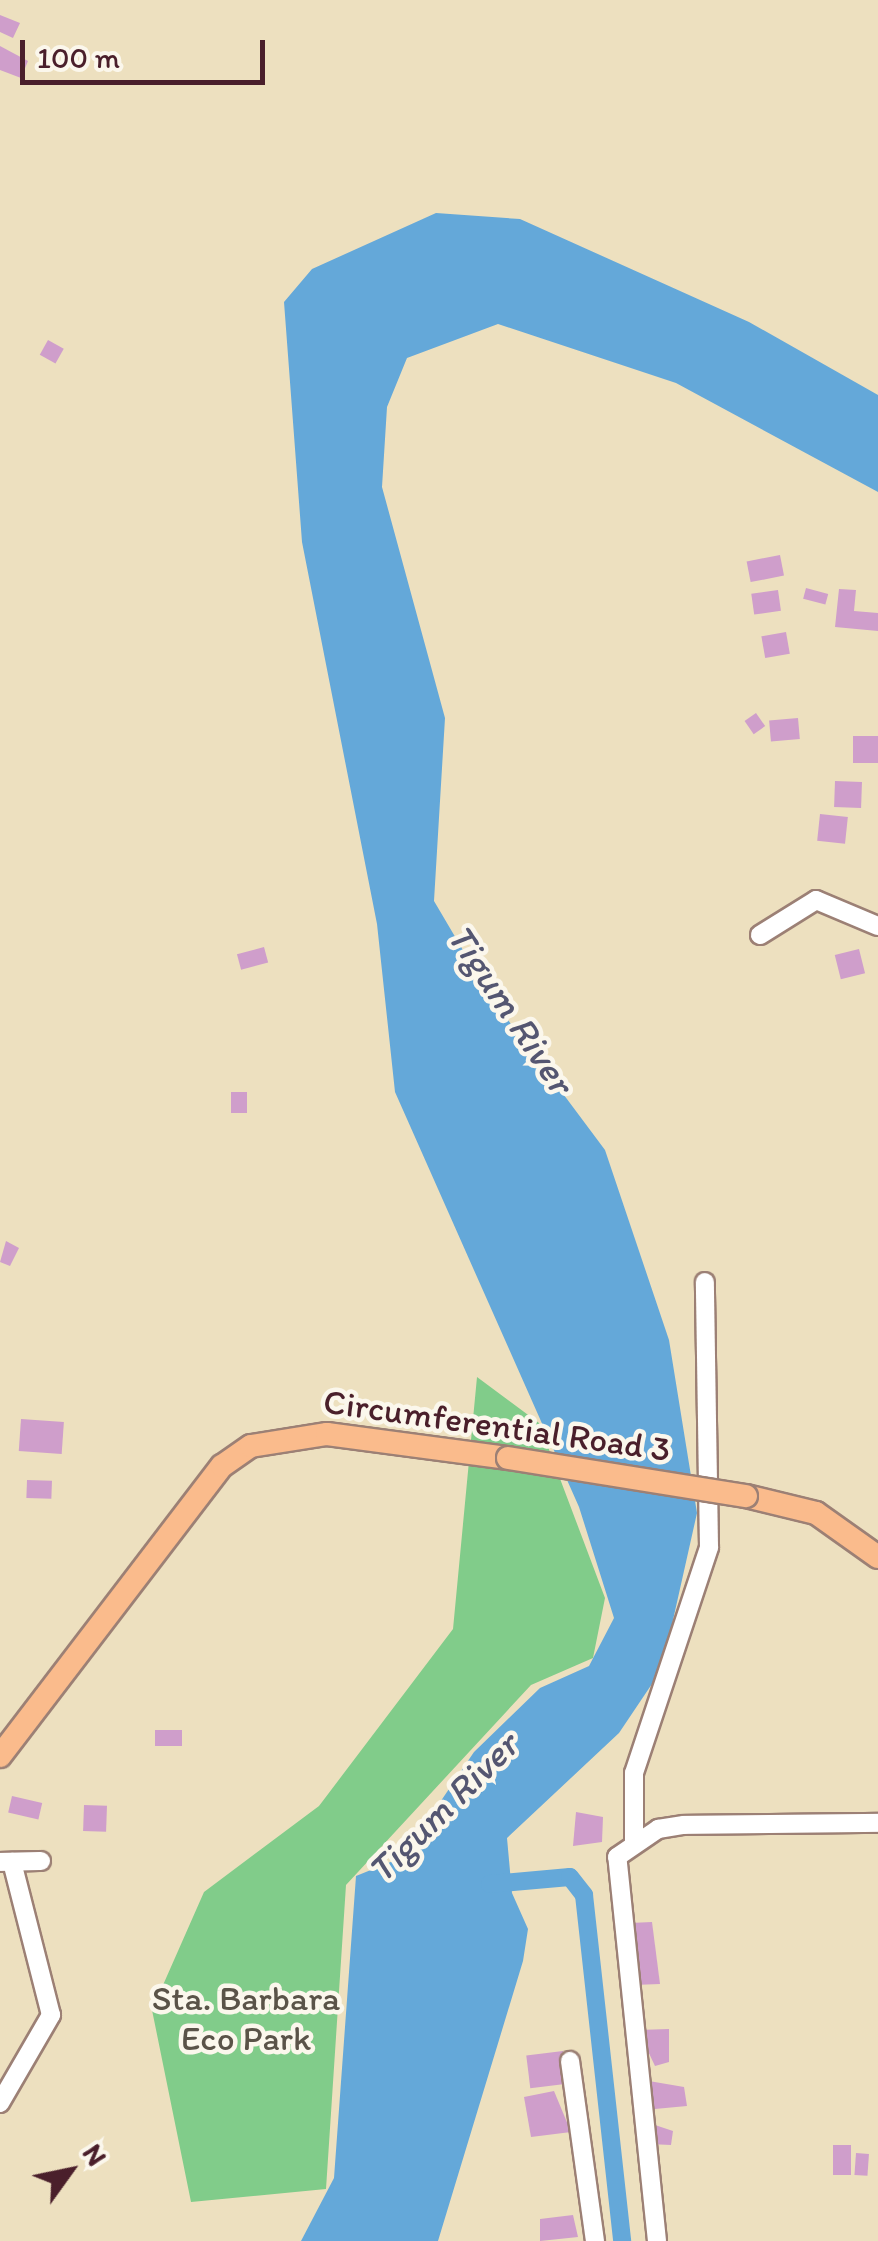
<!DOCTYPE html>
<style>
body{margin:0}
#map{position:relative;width:878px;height:2241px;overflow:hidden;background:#ede0bf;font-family:Itim,sans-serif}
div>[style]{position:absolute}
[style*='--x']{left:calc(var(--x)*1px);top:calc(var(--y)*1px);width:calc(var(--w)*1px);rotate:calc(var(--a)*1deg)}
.green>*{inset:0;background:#81cc8a}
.water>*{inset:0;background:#64a8d9}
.canal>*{height:18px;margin:-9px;padding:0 9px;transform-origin:9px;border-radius:9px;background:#64a8d9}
.building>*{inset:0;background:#cf9ecb;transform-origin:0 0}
.roads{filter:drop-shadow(2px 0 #9c8075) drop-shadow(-2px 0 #9c8075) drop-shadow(0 2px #9c8075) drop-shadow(0 -2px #9c8075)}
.minor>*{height:18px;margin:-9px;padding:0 9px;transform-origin:9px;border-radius:9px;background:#fff}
.major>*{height:22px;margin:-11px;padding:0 11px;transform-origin:11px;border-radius:11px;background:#fabb8c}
.bridges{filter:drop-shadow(2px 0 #9c8075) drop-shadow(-2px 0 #9c8075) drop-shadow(0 2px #9c8075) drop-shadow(0 -2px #9c8075)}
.major-bridge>*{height:22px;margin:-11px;padding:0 11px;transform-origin:11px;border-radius:11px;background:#fabb8c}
span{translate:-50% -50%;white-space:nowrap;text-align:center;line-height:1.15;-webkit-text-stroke:9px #fbf7ec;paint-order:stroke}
.street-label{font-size:35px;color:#4a1f2b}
.park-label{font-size:35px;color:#5a5348}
.water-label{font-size:38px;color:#545671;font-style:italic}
.north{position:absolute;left:20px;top:2121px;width:100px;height:100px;-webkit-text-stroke:8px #fbf7ec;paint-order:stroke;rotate:57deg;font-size:28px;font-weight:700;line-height:40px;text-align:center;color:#4a1f2b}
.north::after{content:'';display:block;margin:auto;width:35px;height:45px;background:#4a1f2b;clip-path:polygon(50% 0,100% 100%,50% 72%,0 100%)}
.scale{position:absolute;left:20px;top:40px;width:245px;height:45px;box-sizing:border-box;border:5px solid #4a1f2b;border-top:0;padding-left:12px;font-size:30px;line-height:35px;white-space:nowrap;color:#4a1f2b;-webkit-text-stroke:8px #fbf7ec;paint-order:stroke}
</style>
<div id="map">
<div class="green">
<i style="clip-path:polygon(477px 1377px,539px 1423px,605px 1598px,593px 1658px,531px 1685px,346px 1885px,326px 2189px,191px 2202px,152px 2010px,204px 1892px,319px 1806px,453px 1629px)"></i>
</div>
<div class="water">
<i style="clip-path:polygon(436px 213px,520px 219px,749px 322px,878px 395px,878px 492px,676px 383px,498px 324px,407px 358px,387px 407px,382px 487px,445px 718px,434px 901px,490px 996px,605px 1150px,669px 1340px,697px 1513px,662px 1669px,619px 1733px,507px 1838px,512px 1893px,528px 1929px,523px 1961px,438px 2241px,301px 2241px,334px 2178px,356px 1876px,403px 1857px,474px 1752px,540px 1688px,589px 1666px,614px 1618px,579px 1507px,395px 1092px,377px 924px,302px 542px,284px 302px,312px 269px)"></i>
</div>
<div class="canal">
<i style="--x:490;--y:1884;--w:80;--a:-5"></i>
<i style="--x:570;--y:1877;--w:23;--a:52"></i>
<i style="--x:584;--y:1895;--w:348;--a:83.7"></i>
</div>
<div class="building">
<i style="clip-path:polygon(0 15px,20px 23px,13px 38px,0 32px)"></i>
<i style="clip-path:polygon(0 46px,28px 61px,21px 78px,0 70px)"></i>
<i style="left:48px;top:340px;width:18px;height:17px;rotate:29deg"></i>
<i style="left:780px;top:555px;width:21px;height:34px;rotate:79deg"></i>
<i style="left:806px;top:588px;width:23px;height:11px;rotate:15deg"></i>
<i style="clip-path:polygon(839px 589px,856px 590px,854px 611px,878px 613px,878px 631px,835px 627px)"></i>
<i style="left:778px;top:590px;width:21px;height:27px;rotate:82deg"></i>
<i style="left:786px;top:632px;width:22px;height:25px;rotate:80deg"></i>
<i style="left:756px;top:713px;width:16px;height:14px;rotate:55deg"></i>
<i style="left:798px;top:718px;width:21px;height:29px;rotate:85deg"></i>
<i style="left:878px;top:736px;width:27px;height:25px;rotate:90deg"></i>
<i style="left:835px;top:781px;width:27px;height:26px;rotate:2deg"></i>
<i style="left:820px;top:814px;width:28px;height:27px;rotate:6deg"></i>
<i style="left:264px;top:947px;width:16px;height:28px;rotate:75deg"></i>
<i style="left:859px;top:949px;width:25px;height:25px;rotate:76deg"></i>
<i style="left:231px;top:1092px;width:16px;height:21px"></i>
<i style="clip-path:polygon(6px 1241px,19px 1248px,10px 1266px,0 1262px)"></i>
<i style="left:21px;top:1419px;width:43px;height:32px;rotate:4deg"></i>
<i style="left:27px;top:1480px;width:25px;height:18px;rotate:2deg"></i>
<i style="left:155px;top:1730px;width:27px;height:16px"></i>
<i style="left:12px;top:1796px;width:31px;height:17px;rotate:13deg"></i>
<i style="left:84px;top:1805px;width:23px;height:26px;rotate:2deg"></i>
<i style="clip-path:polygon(576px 1812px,603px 1817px,602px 1842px,573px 1846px)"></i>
<i style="clip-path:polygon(652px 1922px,660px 1984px,634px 1985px,630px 1923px)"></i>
<i style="clip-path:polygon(669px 2029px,669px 2062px,655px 2066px,638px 2030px)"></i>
<i style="left:563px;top:2051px;width:33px;height:37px;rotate:83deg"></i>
<i style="clip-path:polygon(643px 2080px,684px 2087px,687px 2106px,644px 2110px)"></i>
<i style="clip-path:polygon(554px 2091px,571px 2132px,531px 2137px,524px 2097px)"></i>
<i style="clip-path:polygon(646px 2122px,673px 2131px,671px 2145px,649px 2144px)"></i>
<i style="left:851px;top:2145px;width:30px;height:18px;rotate:90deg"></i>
<i style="left:856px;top:2153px;width:13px;height:22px;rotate:4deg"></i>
<i style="clip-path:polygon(573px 2215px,578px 2237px,540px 2241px,540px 2219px)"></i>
</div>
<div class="roads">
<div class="minor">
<i style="--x:760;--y:935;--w:66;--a:-32"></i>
<i style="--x:816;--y:900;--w:67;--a:22.8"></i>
<i style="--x:634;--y:1841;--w:68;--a:-90"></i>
<i style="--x:634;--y:1773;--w:238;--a:-71.6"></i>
<i style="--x:709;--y:1547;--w:265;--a:-90.9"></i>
<i style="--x:0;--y:1862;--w:41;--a:-1.4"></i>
<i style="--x:570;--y:2061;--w:182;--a:82.1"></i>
<i style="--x:0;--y:2103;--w:102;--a:-59.9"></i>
<i style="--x:51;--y:2015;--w:158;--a:-104.3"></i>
<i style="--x:657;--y:2241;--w:386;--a:-95.9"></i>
<i style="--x:617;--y:1857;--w:50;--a:-34.3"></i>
<i style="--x:658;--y:1829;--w:26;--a:-9"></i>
<i style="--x:684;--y:1825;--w:194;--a:-0.6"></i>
</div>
<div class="major">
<i style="--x:746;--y:1496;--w:72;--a:13.7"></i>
<i style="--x:816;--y:1513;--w:76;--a:35.4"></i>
<i style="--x:0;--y:1756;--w:365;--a:-52.6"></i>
<i style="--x:222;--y:1466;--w:35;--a:-35"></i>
<i style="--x:251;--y:1446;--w:77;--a:-9"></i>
<i style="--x:327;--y:1434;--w:183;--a:7.6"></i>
</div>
</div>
<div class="bridges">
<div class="major-bridge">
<i style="--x:508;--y:1458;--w:241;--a:9.1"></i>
</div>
</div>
<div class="street-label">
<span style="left:497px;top:1425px;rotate:8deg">Circumferential Road 3</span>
</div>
<div class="park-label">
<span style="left:246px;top:2018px">Sta. Barbara<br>Eco Park</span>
</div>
<div class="water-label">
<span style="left:510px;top:1009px;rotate:56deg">Tigum River</span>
<span style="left:443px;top:1808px;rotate:-45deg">Tigum River</span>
</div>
<div class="north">N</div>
<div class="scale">100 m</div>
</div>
